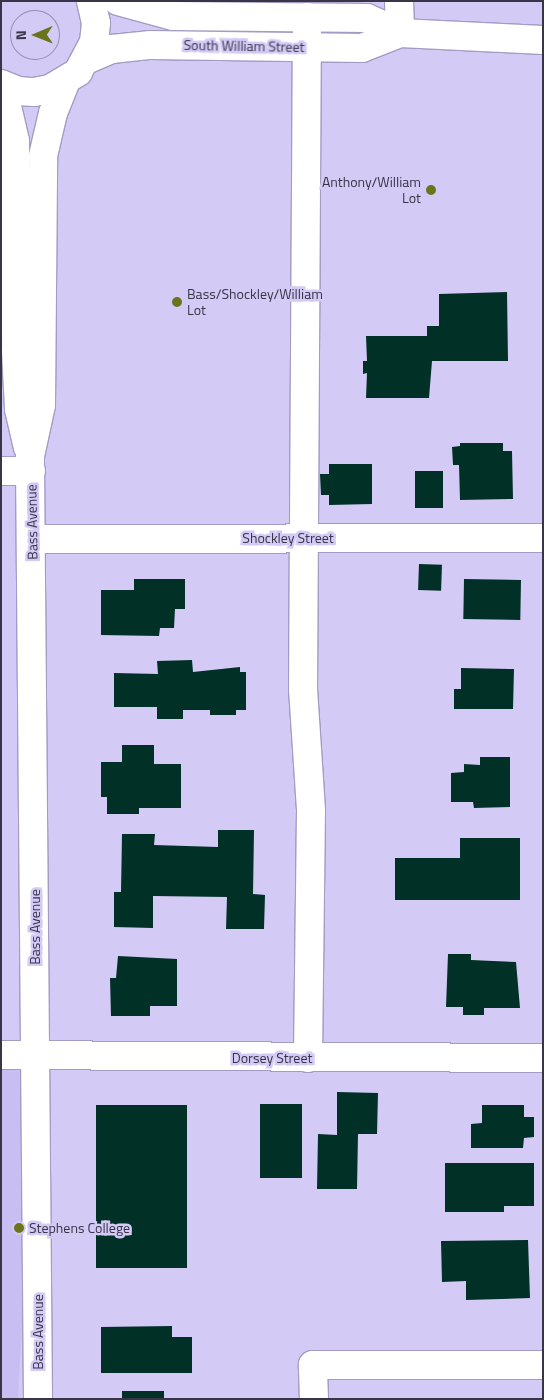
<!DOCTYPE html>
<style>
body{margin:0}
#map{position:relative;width:544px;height:1400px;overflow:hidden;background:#d3caf6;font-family:"Titillium Web",sans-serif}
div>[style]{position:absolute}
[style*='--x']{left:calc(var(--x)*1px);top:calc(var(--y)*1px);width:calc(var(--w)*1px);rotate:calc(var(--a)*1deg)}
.built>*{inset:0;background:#c9bef1;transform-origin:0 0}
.building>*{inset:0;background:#003026;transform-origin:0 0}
.roads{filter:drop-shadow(1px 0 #a49bc5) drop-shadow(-1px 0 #a49bc5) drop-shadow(0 1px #a49bc5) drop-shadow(0 -1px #a49bc5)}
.minor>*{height:28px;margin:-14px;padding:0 14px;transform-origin:14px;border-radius:14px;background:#fff}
.dots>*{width:14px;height:14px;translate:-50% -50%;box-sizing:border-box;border:2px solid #d3caf6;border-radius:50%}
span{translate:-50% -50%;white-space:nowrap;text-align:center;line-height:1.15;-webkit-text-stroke:5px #d3caf6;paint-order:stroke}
.street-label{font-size:14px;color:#393547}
.poi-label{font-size:14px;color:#393547}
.right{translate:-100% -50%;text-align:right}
.left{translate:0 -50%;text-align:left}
.frame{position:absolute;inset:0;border:2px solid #393547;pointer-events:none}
.north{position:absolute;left:10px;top:10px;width:50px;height:50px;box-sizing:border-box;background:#d3caf6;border:1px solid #958eb0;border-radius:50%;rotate:269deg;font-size:14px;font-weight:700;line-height:20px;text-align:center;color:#393547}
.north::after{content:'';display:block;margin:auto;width:18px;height:22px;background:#6b731b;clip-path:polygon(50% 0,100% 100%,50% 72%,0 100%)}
</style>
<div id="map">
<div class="built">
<i style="left:1px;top:1055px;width:35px;height:344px;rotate:3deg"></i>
</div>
<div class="building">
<i style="clip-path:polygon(507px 292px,508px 361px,432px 361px,429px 398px,366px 398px,367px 373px,363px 374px,363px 361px,367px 361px,366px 336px,427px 336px,427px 326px,439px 326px,439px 294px)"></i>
<i style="clip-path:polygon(460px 443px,503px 443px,503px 451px,512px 451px,513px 499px,460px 500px,459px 465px,453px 465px,452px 447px,460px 446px)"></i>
<i style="clip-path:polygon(329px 464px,372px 464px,372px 504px,329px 505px,329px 495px,321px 495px,320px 474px,329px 474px)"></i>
<i style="left:415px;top:471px;width:28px;height:37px"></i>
<i style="left:419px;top:564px;width:23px;height:26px;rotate:2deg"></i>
<i style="clip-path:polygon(134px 579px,185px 579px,185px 609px,175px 609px,174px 628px,160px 628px,159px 636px,101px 635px,101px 590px,134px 590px)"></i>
<i style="left:464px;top:579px;width:57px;height:40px;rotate:1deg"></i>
<i style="clip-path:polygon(192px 660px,193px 672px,240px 667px,240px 672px,246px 672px,246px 710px,236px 710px,236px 715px,210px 715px,210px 710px,183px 710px,183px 719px,157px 719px,157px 707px,114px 707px,114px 673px,158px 674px,157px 661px)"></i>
<i style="clip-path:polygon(461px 668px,514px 669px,513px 709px,454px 709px,454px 689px,461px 689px)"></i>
<i style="clip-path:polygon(122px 745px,154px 745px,154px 764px,181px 764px,181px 808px,139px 808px,139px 814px,107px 814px,107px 797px,101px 797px,101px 762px,122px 762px)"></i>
<i style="clip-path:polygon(480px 757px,510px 757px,510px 807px,474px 808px,473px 802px,451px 802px,451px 773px,464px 772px,464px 764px,480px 765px)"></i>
<i style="clip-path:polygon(218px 830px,254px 830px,253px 894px,265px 895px,264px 929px,226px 929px,227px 897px,153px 896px,153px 928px,114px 927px,114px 892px,121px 892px,122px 834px,155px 834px,154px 845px,218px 847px)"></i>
<i style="clip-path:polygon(460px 838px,520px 838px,520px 900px,395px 900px,395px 858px,460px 858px)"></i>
<i style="clip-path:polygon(448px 954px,471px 954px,471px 960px,516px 962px,520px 1008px,484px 1008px,484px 1015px,463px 1015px,463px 1007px,446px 1007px)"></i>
<i style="clip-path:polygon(118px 956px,177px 959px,177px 1006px,150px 1006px,150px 1016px,111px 1016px,110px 978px,116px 978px)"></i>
<i style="clip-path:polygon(337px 1092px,378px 1093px,377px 1134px,358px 1134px,357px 1189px,317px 1189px,318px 1134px,337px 1135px)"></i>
<i style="left:260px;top:1104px;width:42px;height:74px"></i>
<i style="left:96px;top:1105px;width:91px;height:163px"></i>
<i style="clip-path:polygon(482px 1105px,524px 1105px,524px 1117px,534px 1117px,534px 1137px,524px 1138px,523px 1148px,471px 1148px,471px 1124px,482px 1123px)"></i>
<i style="clip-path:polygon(445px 1163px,534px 1163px,534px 1206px,504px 1206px,504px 1212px,445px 1212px)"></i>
<i style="clip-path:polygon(528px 1240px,530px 1298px,466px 1300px,466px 1281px,442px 1282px,441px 1241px)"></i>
<i style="clip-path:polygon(172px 1326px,172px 1337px,192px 1337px,192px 1373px,101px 1373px,101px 1327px)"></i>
<i style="left:164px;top:1391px;width:8px;height:42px;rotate:90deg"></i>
</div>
<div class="roads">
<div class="minor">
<i style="--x:118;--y:1;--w:57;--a:15.3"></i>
<i style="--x:173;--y:16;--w:194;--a:0.6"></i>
<i style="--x:367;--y:18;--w:36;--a:24"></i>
<i style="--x:400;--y:33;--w:143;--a:2.8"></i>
<i style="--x:399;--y:1;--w:32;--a:88"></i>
<i style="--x:307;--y:17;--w:672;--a:90.34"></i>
<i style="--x:303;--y:689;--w:122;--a:86.2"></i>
<i style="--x:311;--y:811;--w:247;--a:90.7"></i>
<i style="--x:88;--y:59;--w:26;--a:-23"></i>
<i style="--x:112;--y:49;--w:39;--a:-6"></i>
<i style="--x:151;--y:45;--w:211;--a:0.8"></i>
<i style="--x:362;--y:48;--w:41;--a:-21.5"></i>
<i style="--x:1;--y:84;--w:18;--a:22"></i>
<i style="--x:18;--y:91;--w:16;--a:4"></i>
<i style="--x:34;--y:92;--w:16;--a:-11"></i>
<i style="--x:50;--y:89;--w:33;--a:-31"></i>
<i style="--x:78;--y:72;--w:34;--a:-62"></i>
<i style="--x:94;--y:42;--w:19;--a:-84"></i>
<i style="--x:96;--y:23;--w:23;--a:-103"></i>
<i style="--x:2;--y:85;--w:57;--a:76.9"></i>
<i style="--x:15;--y:141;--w:210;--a:89.7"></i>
<i style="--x:16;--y:351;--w:58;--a:87"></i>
<i style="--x:19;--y:409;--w:39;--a:77"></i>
<i style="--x:1;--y:471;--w:30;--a:0"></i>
<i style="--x:32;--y:539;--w:511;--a:-0.11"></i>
<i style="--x:1;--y:1055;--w:542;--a:0.32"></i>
<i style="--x:38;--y:1399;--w:943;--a:-90.49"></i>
<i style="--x:30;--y:456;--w:52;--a:-77.8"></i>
<i style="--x:41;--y:405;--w:249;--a:-89.5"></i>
<i style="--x:43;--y:156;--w:44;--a:-76.9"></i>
<i style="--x:53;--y:113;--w:32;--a:-68"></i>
<i style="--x:314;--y:1399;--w:34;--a:-92"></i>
<i style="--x:313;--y:1365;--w:230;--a:0"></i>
</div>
</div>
<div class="dots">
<i style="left:431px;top:190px;background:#6b731b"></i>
<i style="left:177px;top:302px;background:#6b731b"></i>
<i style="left:19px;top:1228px;background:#6b731b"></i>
</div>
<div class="street-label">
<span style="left:244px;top:46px;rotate:1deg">South William Street</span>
<span style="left:32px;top:522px;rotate:-91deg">Bass Avenue</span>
<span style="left:288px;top:538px">Shockley Street</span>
<span style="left:35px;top:927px;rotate:-90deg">Bass Avenue</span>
<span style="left:272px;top:1058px">Dorsey Street</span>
<span style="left:38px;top:1332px;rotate:-90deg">Bass Avenue</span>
</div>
<div class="poi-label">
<span class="right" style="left:421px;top:190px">Anthony/William<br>Lot</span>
<span class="left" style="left:187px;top:302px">Bass/Shockley/William<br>Lot</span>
<span class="left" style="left:29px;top:1228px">Stephens College</span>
</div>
<div class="frame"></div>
<div class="north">N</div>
</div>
